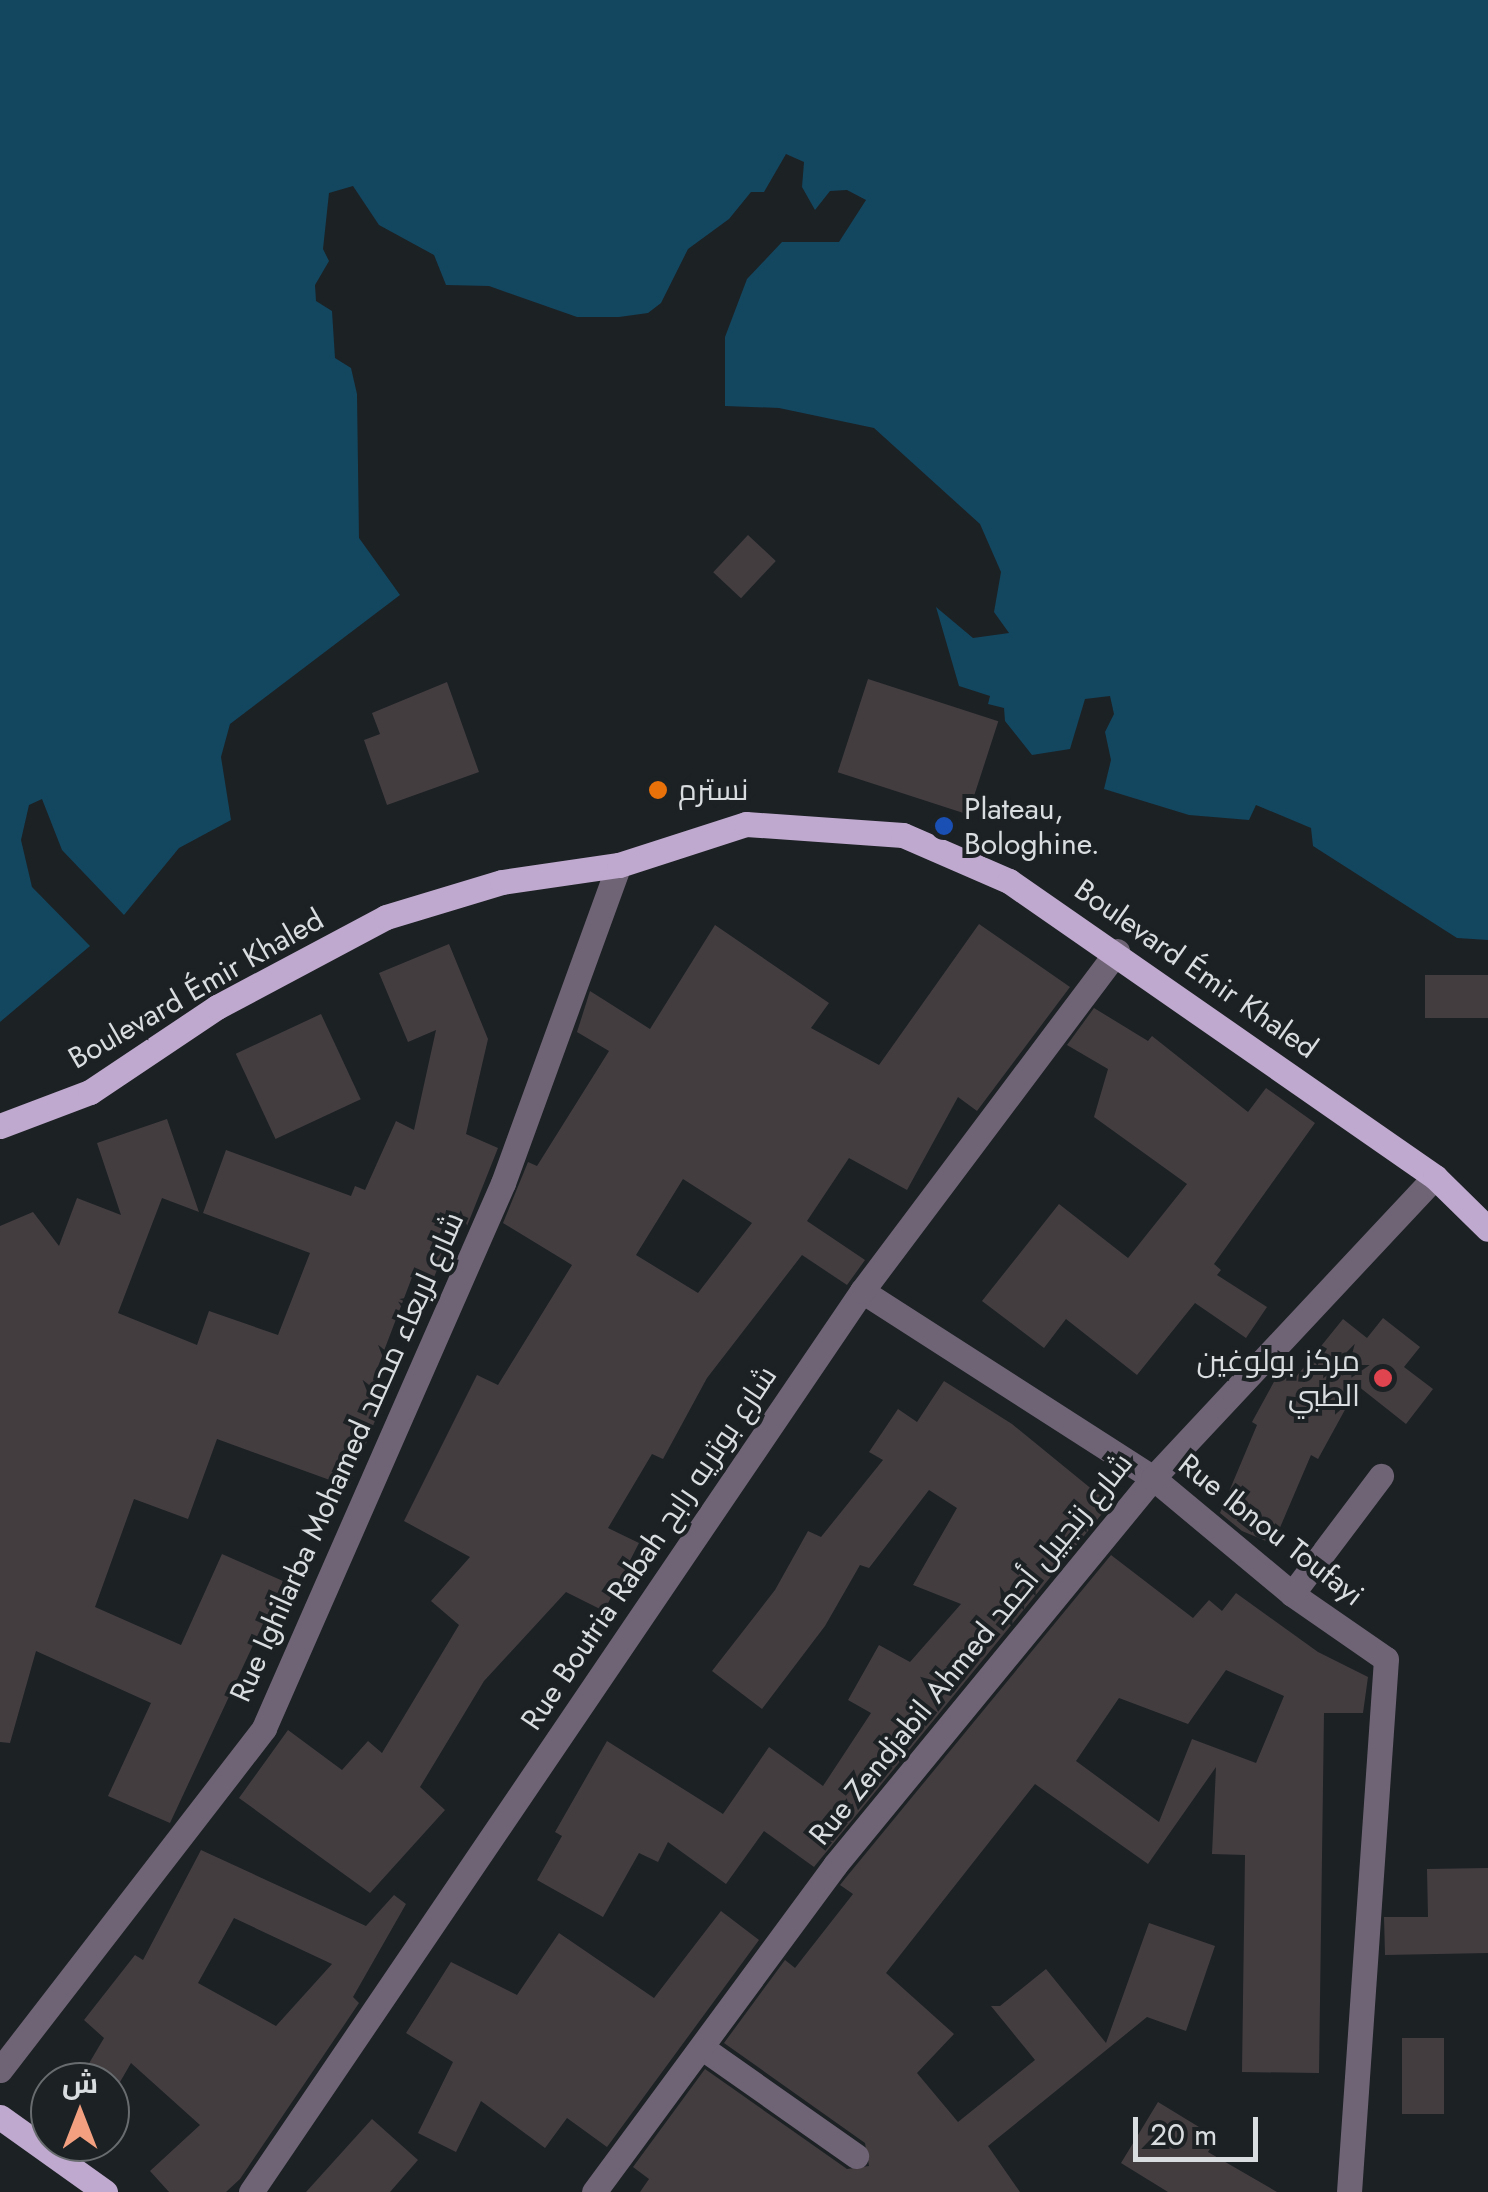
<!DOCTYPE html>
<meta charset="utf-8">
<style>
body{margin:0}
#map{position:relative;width:1488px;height:2192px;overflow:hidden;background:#1c2124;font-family:Jost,Cairo,sans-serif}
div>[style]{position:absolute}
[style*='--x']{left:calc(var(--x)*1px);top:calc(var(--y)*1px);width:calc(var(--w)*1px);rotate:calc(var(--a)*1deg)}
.water>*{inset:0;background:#13465f}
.building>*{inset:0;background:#433d40;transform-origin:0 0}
.minor>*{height:25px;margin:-12.5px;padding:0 12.5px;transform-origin:12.5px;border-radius:12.5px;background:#6f6476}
.major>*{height:25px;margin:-12.5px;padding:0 12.5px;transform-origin:12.5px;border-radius:12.5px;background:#bfa9ce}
.dots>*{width:28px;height:28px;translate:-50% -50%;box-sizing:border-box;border:5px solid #1c2124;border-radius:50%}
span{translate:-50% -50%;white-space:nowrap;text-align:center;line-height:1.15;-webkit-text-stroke:8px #1c2124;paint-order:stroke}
.poi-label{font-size:30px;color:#dadddf}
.left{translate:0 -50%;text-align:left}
.right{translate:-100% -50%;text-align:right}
.street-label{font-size:30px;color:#dadddf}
.north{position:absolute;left:30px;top:2062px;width:100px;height:100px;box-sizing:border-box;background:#1c2124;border:2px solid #686c6f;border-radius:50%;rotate:0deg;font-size:28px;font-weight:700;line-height:40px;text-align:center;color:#dadddf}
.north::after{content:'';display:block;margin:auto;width:35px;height:45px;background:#f2a080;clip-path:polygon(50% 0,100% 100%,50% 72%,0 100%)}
.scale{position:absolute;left:1133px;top:2117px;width:125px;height:45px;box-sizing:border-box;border:5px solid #dadddf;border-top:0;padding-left:12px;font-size:30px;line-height:35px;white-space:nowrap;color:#dadddf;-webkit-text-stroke:8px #1c2124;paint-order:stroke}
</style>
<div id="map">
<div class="water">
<i style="clip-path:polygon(0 0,1488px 0,1488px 940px,1457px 938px,1313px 846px,1311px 828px,1256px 805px,1249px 820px,1189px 815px,1104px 789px,1111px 760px,1105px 732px,1114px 714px,1110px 696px,1085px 699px,1070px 749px,1032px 755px,1005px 721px,1004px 708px,988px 704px,990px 696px,959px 686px,936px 607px,973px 638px,1009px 633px,994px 612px,1001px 572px,980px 524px,874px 428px,779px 408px,725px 406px,725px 337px,747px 279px,782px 242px,839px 242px,866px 200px,847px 190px,830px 191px,815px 210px,802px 187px,804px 162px,786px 154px,764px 192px,751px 192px,729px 219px,688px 249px,661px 303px,648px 313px,619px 317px,577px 317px,489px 286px,446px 285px,434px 255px,379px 225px,353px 186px,329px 193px,323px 249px,329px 261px,315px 285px,316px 301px,332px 311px,335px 358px,351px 368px,357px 394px,359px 538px,400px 595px,230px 724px,221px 757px,231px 820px,179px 848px,124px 915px,62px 850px,42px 799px,29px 805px,21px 840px,32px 887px,90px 946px,0 1022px)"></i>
</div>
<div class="building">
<i style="left:748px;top:535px;width:38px;height:51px;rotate:43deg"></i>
<i style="left:868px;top:679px;width:137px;height:98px;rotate:18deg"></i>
<i style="clip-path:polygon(447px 682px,479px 772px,387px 805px,364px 740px,380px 734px,372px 713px)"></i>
<i style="clip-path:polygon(evenodd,979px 924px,1070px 987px,977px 1111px,958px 1097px,907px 1190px,849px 1158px,807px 1221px,865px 1260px,847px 1285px,802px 1255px,707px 1378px,663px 1459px,652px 1454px,608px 1528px,639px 1543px,604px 1611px,566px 1592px,484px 1681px,420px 1787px,445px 1810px,370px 1893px,239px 1798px,288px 1730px,342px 1770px,368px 1741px,382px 1753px,459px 1625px,431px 1601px,470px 1557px,404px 1521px,477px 1375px,498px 1385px,572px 1265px,503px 1223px,528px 1162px,537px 1166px,609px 1051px,577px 1032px,590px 991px,650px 1029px,715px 925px,829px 1003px,811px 1028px,879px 1065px,979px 924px,683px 1179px,752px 1223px,698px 1293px,636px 1255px,683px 1179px)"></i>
<i style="clip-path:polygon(449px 944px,488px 1039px,466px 1134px,498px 1148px,467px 1226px,456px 1221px,433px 1280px,414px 1272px,374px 1377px,389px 1385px,349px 1487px,217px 1439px,188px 1519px,134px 1499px,95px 1607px,181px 1645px,222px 1554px,283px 1581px,170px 1823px,108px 1796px,151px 1703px,36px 1651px,10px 1743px,0 1742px,0 1226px,33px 1212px,59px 1246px,77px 1198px,121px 1215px,97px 1143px,167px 1119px,199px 1212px,162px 1198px,118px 1313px,197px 1345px,209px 1311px,278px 1335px,310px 1253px,203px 1213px,226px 1150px,351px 1196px,355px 1186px,365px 1190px,396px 1121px,414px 1130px,436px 1030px,408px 1042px,379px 973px)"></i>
<i style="left:1425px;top:975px;width:63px;height:43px"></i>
<i style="clip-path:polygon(1094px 1008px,1148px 1041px,1152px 1036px,1248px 1112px,1266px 1088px,1315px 1123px,1214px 1264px,1221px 1270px,1217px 1275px,1267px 1307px,1246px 1338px,1195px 1303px,1137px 1375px,1066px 1319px,1044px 1348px,982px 1301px,1059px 1204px,1128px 1258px,1187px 1184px,1094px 1117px,1108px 1069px,1067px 1045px)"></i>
<i style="left:321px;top:1014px;width:94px;height:94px;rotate:65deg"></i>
<i style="clip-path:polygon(1383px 1318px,1420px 1347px,1404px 1367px,1433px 1389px,1406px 1424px,1358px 1386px,1318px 1459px,1311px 1455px,1273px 1544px,1242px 1531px,1220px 1513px,1257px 1425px,1252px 1422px,1281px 1369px,1296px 1377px,1343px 1319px,1367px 1338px)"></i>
<i style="clip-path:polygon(944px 1381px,1012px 1424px,1110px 1504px,814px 1867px,764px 1831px,726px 1884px,668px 1842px,658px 1862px,639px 1853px,603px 1917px,537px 1880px,562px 1836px,555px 1832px,607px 1741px,723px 1814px,769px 1747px,823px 1786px,871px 1713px,848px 1700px,879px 1645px,910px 1662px,961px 1604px,913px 1585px,957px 1508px,929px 1490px,869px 1568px,860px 1565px,825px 1626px,762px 1709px,712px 1671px,775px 1590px,808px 1531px,821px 1537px,883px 1460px,869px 1452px,898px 1409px,917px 1422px)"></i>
<i style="clip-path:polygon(evenodd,1111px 1555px,1193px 1618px,1209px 1600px,1222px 1611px,1236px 1593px,1318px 1652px,1368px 1677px,1363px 1713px,1324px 1713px,1319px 2073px,1242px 2072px,1245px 1855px,1212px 1854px,1216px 1767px,1148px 1864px,1035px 1784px,886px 1973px,954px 2034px,917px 2073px,958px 2122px,1035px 2060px,991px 2006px,1000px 2006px,1046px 1969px,1106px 2043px,1149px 1923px,1215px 1946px,1186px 2031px,1147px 2017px,988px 2146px,1020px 2192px,640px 2192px,649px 2179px,633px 2167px,705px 2069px,847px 2169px,869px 2166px,865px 2143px,724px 2043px,785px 1960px,795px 1968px,853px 1894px,840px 1885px,848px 1875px,1111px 1555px,1226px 1670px,1284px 1696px,1256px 1763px,1192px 1739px,1159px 1822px,1076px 1761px,1119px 1698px,1188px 1724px,1226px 1670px)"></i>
<i style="clip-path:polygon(evenodd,201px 1850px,366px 1926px,394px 1895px,406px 1904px,353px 1997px,359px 2003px,240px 2179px,226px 2192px,169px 2192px,150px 2171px,200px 2125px,131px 2063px,120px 2082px,78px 2082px,104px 2038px,84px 2020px,135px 1955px,143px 1960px,201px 1850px,234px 1918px,332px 1964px,276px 2026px,198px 1983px,234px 1918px)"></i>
<i style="clip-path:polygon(1488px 1868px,1488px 1953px,1385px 1955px,1384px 1917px,1428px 1917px,1427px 1869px)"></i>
<i style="clip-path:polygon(721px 1911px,759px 1940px,607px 2147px,567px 2118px,545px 2148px,481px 2101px,456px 2152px,418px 2133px,453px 2062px,406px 2033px,451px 1962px,517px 1995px,559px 1933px,654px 1998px)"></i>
<i style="left:1402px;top:2038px;width:42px;height:76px"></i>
<i style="clip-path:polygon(1158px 2102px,1217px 2138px,1208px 2152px,1277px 2192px,1168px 2192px,1121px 2163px)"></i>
<i style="clip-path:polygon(372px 2119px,418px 2160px,390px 2192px,306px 2192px)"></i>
</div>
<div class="minor">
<i style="--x:862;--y:1291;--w:346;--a:32.7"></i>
<i style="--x:1153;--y:1478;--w:181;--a:39.8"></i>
<i style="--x:1292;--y:1594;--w:114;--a:34.7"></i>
<i style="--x:1386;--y:1659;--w:534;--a:93.97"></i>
<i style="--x:1292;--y:1594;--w:148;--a:-53"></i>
<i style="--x:704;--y:2049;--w:186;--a:35.1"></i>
<i style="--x:0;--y:2070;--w:432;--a:-52.3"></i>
<i style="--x:264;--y:1728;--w:595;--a:-66.32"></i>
<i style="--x:503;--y:1183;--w:338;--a:-70"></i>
<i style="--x:251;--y:2192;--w:1089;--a:-55.86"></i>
<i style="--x:862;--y:1291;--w:425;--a:-53.1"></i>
<i style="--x:594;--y:2192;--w:406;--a:-53.6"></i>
<i style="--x:835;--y:1865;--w:501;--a:-50.59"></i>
<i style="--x:1153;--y:1478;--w:412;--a:-46.9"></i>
</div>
<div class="major">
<i style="--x:0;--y:1126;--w:96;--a:-20.7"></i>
<i style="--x:90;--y:1092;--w:153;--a:-33.8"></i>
<i style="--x:217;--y:1007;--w:191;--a:-28"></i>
<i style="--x:386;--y:917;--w:121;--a:-16.8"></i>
<i style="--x:502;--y:882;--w:118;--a:-8.3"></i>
<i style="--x:619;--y:865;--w:133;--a:-17.9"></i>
<i style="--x:746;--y:824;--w:157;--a:4"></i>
<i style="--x:903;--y:835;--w:116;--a:23.5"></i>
<i style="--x:1009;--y:881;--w:519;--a:34.79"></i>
<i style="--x:1435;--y:1177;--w:74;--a:44.5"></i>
<i style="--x:0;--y:2117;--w:129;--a:35.5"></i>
</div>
<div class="dots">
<i style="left:658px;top:790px;background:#e8710a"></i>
<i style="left:944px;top:826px;background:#1a4fb4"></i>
<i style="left:1383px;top:1378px;background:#e0444e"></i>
</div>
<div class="poi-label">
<span class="left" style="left:678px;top:790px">نسترم</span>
<span class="left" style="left:964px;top:826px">Plateau,<br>Bologhine.</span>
<span class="right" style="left:1360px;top:1378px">مركز بولوغين<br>الطبي</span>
</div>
<div class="street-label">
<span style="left:1196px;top:969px;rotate:35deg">Boulevard Émir Khaled</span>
<span style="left:196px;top:989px;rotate:-30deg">Boulevard Émir Khaled</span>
<span style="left:347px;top:1457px;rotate:-66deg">Rue Ighilarba Mohamed شارع لربعاء محمد</span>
<span style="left:1271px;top:1530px;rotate:38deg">Rue Ibnou Toufayi</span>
<span style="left:649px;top:1548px;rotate:-56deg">Rue Boutria Rabah شارع بوتريه رابح</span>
<span style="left:971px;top:1649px;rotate:-51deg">Rue Zendjabil Ahmed شارع زنجبيل أحمد</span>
</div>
<div class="north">ش</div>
<div class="scale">20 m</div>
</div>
